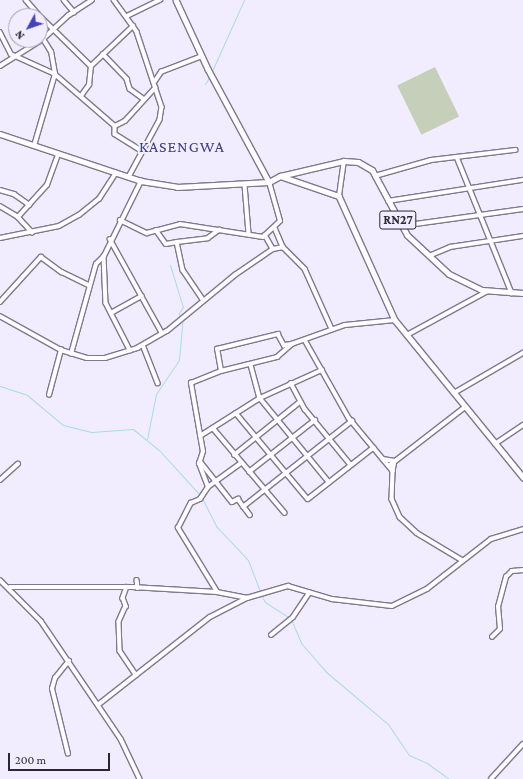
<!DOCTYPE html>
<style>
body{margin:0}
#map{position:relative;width:523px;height:779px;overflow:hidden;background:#f1edfe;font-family:"Crimson Pro",serif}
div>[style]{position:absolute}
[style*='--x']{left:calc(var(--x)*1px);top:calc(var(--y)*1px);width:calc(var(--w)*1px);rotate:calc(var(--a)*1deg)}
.green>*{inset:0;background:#c5cfb9;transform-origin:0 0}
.stream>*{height:1px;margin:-0.5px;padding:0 0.5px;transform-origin:0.5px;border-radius:0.5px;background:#acdae6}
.roads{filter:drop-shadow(1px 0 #7e7891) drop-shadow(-1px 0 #7e7891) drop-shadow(0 1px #7e7891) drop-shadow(0 -1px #7e7891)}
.street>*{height:3.5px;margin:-1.75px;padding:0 1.75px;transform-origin:1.75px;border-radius:1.75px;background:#fff}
.secondary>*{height:4.5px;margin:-2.25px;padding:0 2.25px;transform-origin:2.25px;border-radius:2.25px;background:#fff}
.primary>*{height:5px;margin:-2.5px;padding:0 2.5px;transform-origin:2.5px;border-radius:2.5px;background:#fff}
span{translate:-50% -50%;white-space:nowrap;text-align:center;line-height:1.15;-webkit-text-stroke:4px #f1edfe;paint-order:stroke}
.shield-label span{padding:1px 3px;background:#f1edfe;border:1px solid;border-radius:3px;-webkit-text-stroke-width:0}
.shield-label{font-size:13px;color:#292731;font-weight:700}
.quarter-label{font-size:16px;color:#3d427e;letter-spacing:1px}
.north{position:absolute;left:8px;top:8px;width:40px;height:40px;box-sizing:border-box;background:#f1edfe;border:1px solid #a19eac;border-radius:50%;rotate:230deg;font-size:11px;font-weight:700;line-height:16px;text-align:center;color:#292731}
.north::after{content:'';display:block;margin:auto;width:14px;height:18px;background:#4542b7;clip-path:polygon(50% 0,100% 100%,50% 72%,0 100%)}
.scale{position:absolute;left:8px;top:753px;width:102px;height:18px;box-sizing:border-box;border:2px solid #292731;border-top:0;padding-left:5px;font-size:12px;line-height:14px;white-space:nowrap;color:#292731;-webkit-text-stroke:3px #f1edfe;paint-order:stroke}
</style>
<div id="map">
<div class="green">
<i style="left:435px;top:67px;width:55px;height:42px;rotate:64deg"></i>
</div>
<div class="stream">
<i style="--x:212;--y:71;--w:78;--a:-65.7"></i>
<i style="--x:205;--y:84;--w:9;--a:-58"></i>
<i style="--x:170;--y:265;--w:44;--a:72.8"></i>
<i style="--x:183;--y:307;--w:7;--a:124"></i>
<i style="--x:179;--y:313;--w:5;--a:79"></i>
<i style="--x:0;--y:386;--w:28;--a:18"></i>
<i style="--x:27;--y:395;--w:47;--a:39.8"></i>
<i style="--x:63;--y:425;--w:30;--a:14"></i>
<i style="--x:92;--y:432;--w:41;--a:-4.2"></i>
<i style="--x:133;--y:429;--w:33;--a:39"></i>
<i style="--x:159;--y:450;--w:61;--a:47.7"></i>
<i style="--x:147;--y:439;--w:46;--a:-78.7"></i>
<i style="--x:156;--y:394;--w:41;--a:-55.9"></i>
<i style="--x:179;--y:360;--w:38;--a:-85"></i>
<i style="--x:202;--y:498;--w:33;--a:63"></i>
<i style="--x:217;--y:527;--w:45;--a:46.8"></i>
<i style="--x:248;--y:560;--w:34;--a:69"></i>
<i style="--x:261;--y:595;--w:8;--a:60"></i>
<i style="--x:265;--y:602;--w:31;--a:33"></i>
<i style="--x:291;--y:619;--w:26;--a:67"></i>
<i style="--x:301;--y:643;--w:37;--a:49"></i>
<i style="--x:325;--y:671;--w:82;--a:40.1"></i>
<i style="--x:388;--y:724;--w:37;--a:56"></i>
<i style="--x:409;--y:755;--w:20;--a:24"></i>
<i style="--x:427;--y:763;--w:27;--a:36"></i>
</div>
<div class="roads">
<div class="street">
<i style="--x:26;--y:0;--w:21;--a:49"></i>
<i style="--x:64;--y:0;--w:16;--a:50"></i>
<i style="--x:114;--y:0;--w:39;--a:54"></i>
<i style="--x:137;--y:32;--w:79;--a:71.6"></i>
<i style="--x:162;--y:107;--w:13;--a:99"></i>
<i style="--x:160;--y:120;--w:65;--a:118.5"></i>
<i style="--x:40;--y:16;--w:71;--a:44.4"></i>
<i style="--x:127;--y:16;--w:37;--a:-26"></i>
<i style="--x:0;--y:32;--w:25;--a:63"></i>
<i style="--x:11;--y:54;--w:48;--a:24.4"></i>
<i style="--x:55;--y:74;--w:79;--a:40.9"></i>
<i style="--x:103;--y:54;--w:35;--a:46"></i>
<i style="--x:127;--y:79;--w:10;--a:73"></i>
<i style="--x:130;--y:89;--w:17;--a:36"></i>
<i style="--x:0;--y:66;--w:51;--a:-32.1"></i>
<i style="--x:43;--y:39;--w:35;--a:-43"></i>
<i style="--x:69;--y:15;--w:27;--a:-33"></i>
<i style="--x:155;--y:81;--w:11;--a:-56"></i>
<i style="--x:161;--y:72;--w:44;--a:-21.3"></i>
<i style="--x:81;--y:96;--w:14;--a:-54"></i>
<i style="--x:89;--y:85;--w:19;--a:-84"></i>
<i style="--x:91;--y:66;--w:58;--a:-43.6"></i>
<i style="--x:115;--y:126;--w:11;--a:-27"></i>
<i style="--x:125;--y:121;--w:45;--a:-47.7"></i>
<i style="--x:115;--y:126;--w:8;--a:90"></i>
<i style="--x:115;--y:134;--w:32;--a:32"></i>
<i style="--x:34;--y:146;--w:75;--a:-73.7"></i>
<i style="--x:55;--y:74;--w:22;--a:-100"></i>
<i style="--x:51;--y:52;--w:15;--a:-122"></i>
<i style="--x:457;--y:157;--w:147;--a:68"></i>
<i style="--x:375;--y:176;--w:58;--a:-15.9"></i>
<i style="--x:431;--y:160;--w:85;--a:-6.8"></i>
<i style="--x:245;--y:185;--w:49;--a:85.3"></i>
<i style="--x:0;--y:190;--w:15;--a:16"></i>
<i style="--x:14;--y:194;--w:19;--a:35"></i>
<i style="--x:339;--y:196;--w:35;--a:-82"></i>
<i style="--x:388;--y:201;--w:136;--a:-8.9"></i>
<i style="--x:0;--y:206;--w:21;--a:31"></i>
<i style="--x:18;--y:217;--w:21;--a:47"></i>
<i style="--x:18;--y:217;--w:43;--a:-47.8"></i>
<i style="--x:47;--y:185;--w:33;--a:-70"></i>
<i style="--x:120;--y:220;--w:30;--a:26"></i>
<i style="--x:147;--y:233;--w:34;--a:-15"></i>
<i style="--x:180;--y:224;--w:84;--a:8.9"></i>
<i style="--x:263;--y:237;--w:23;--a:-43"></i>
<i style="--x:280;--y:221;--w:41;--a:-105.8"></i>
<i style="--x:401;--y:226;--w:123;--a:-7.9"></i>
<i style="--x:275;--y:228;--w:21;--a:67"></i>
<i style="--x:156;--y:230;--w:17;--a:54"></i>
<i style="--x:166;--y:244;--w:11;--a:-10"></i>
<i style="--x:177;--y:242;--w:29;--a:78"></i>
<i style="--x:183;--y:270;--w:37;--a:56"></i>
<i style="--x:265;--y:235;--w:16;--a:60"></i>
<i style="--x:0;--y:238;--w:60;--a:-11.5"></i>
<i style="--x:59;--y:226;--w:23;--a:-29"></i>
<i style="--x:79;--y:215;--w:26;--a:-39"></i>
<i style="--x:99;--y:199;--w:31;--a:-57"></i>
<i style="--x:110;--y:239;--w:107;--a:61"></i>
<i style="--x:177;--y:242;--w:31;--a:-7"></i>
<i style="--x:208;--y:238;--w:14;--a:-36"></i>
<i style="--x:104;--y:256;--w:47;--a:87.6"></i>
<i style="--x:106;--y:303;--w:53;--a:62.9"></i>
<i style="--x:429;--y:256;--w:23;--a:-23"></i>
<i style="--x:450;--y:247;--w:74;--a:-8.6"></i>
<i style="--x:0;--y:302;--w:61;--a:-47.7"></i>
<i style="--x:41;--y:257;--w:26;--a:36"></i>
<i style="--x:62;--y:272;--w:30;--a:26"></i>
<i style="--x:111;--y:313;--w:35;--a:-29"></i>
<i style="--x:0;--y:316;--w:70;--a:29.1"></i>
<i style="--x:61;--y:350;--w:27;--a:17"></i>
<i style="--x:87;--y:358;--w:18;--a:0"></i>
<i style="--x:105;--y:358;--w:34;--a:-17"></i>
<i style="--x:137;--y:348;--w:34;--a:-30"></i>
<i style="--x:167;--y:331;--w:88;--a:-39.5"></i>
<i style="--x:235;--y:275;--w:46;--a:-34.4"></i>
<i style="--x:273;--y:249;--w:10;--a:-11"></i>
<i style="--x:283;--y:247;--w:31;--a:45"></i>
<i style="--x:305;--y:269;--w:66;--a:65.8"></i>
<i style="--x:407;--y:335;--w:92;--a:-28.5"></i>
<i style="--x:305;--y:340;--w:90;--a:60.6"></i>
<i style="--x:349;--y:418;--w:69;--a:50.3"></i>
<i style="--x:393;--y:471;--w:28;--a:92"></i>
<i style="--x:392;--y:499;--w:20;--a:66"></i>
<i style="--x:400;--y:517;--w:23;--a:43"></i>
<i style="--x:417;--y:533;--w:52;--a:31"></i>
<i style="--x:143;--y:345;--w:41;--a:68.5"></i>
<i style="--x:71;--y:354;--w:93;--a:-74.5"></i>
<i style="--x:96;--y:264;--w:11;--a:-45"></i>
<i style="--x:104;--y:256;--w:84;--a:-63.7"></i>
<i style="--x:251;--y:365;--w:34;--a:75"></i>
<i style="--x:260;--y:398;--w:109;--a:50.6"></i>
<i style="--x:221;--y:371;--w:22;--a:-100"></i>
<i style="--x:217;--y:349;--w:63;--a:-13.8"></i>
<i style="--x:278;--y:334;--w:13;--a:61"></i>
<i style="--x:284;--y:345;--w:8;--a:-7"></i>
<i style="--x:291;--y:383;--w:30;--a:62"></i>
<i style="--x:305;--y:409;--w:72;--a:50.6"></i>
<i style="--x:454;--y:393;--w:80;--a:-30.1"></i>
<i style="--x:49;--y:395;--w:47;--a:-75.1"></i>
<i style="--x:236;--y:413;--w:112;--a:50.1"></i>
<i style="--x:308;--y:499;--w:83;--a:-38.1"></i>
<i style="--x:213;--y:428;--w:111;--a:49.7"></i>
<i style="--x:200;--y:436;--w:71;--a:-32.3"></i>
<i style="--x:260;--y:398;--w:68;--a:-24.3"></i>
<i style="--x:495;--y:444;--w:34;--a:-34"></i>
<i style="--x:234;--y:455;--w:85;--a:-38.8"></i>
<i style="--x:383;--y:459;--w:12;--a:9"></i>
<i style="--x:395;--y:461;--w:10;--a:101"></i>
<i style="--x:200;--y:461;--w:52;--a:52"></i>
<i style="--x:232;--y:502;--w:7;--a:-27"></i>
<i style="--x:238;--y:499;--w:20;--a:53"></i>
<i style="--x:389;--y:466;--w:96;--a:-37.8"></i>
<i style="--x:249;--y:472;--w:84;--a:-38.2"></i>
<i style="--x:0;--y:480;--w:24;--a:-42"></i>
<i style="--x:208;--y:487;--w:41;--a:-36"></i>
<i style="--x:243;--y:507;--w:139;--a:-38.3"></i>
<i style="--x:0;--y:580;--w:58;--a:45"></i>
<i style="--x:41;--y:621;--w:143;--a:55.9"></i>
<i style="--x:121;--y:739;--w:44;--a:64.6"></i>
<i style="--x:137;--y:580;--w:8;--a:83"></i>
<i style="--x:10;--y:587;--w:122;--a:0"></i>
<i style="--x:132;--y:587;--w:85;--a:3.4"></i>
<i style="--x:217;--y:592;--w:31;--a:11"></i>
<i style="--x:247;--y:598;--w:43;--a:-16.3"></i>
<i style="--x:288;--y:586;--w:46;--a:16.5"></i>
<i style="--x:332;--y:599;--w:60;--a:6.7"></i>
<i style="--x:392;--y:606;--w:39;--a:-26"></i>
<i style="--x:427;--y:589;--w:81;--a:-38"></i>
<i style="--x:491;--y:539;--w:34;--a:-17"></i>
<i style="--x:127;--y:587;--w:12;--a:110"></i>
<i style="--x:123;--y:598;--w:9;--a:69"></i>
<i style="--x:126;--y:606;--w:17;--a:114"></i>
<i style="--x:119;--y:622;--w:29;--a:88"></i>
<i style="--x:120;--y:651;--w:29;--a:56"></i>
<i style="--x:217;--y:592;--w:75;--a:-121.4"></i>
<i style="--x:178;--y:528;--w:28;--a:-63"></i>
<i style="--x:191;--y:503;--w:10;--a:-24"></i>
<i style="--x:200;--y:499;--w:14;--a:-56"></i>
<i style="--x:208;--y:487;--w:25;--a:-111"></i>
<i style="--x:199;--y:464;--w:13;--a:-72"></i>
<i style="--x:203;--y:452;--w:70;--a:-99.9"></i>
<i style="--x:191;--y:383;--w:32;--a:-22"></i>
<i style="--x:221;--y:371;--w:58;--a:-14"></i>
<i style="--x:277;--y:357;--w:20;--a:-41"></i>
<i style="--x:292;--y:344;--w:56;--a:-19.7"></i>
<i style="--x:345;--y:325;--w:50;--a:-5.7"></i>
<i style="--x:271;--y:635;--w:28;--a:-39"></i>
<i style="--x:293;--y:617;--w:29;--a:-56"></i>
<i style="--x:492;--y:637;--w:11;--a:-45"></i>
<i style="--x:500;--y:629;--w:22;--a:-95"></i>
<i style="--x:498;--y:607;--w:31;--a:-75"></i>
<i style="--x:506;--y:577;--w:8;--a:-45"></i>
<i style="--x:512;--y:571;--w:11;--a:-5"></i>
<i style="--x:98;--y:705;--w:142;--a:-38.2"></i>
<i style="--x:210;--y:617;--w:42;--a:-27.2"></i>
<i style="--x:68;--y:754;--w:67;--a:-103.8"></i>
<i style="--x:52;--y:689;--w:11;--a:-75"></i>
<i style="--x:55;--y:678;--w:22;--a:-51"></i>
<i style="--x:491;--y:779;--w:47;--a:-47.6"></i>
</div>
<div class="secondary">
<i style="--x:176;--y:0;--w:76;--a:65.1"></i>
<i style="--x:208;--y:69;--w:128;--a:61.6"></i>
<i style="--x:280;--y:176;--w:62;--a:18.7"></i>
<i style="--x:339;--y:196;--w:136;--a:65.7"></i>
<i style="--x:395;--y:320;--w:203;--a:50.8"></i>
</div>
<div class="primary">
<i style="--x:0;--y:134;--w:149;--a:18.4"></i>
<i style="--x:141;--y:181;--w:36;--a:9"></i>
<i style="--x:177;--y:187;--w:92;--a:-3.1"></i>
<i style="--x:269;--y:182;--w:13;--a:-29"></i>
<i style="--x:280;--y:176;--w:66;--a:-13.2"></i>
<i style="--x:344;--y:161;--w:14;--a:4"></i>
<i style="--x:358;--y:162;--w:16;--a:30"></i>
<i style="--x:372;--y:170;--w:74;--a:61.7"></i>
<i style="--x:407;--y:235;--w:57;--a:42.9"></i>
<i style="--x:449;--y:274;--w:37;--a:26"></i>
<i style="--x:482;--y:290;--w:41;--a:4.2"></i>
</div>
</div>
<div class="shield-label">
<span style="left:398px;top:220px">RN27</span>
</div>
<div class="quarter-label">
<span style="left:182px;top:147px">KASENGWA</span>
</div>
<div class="north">N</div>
<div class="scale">200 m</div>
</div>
